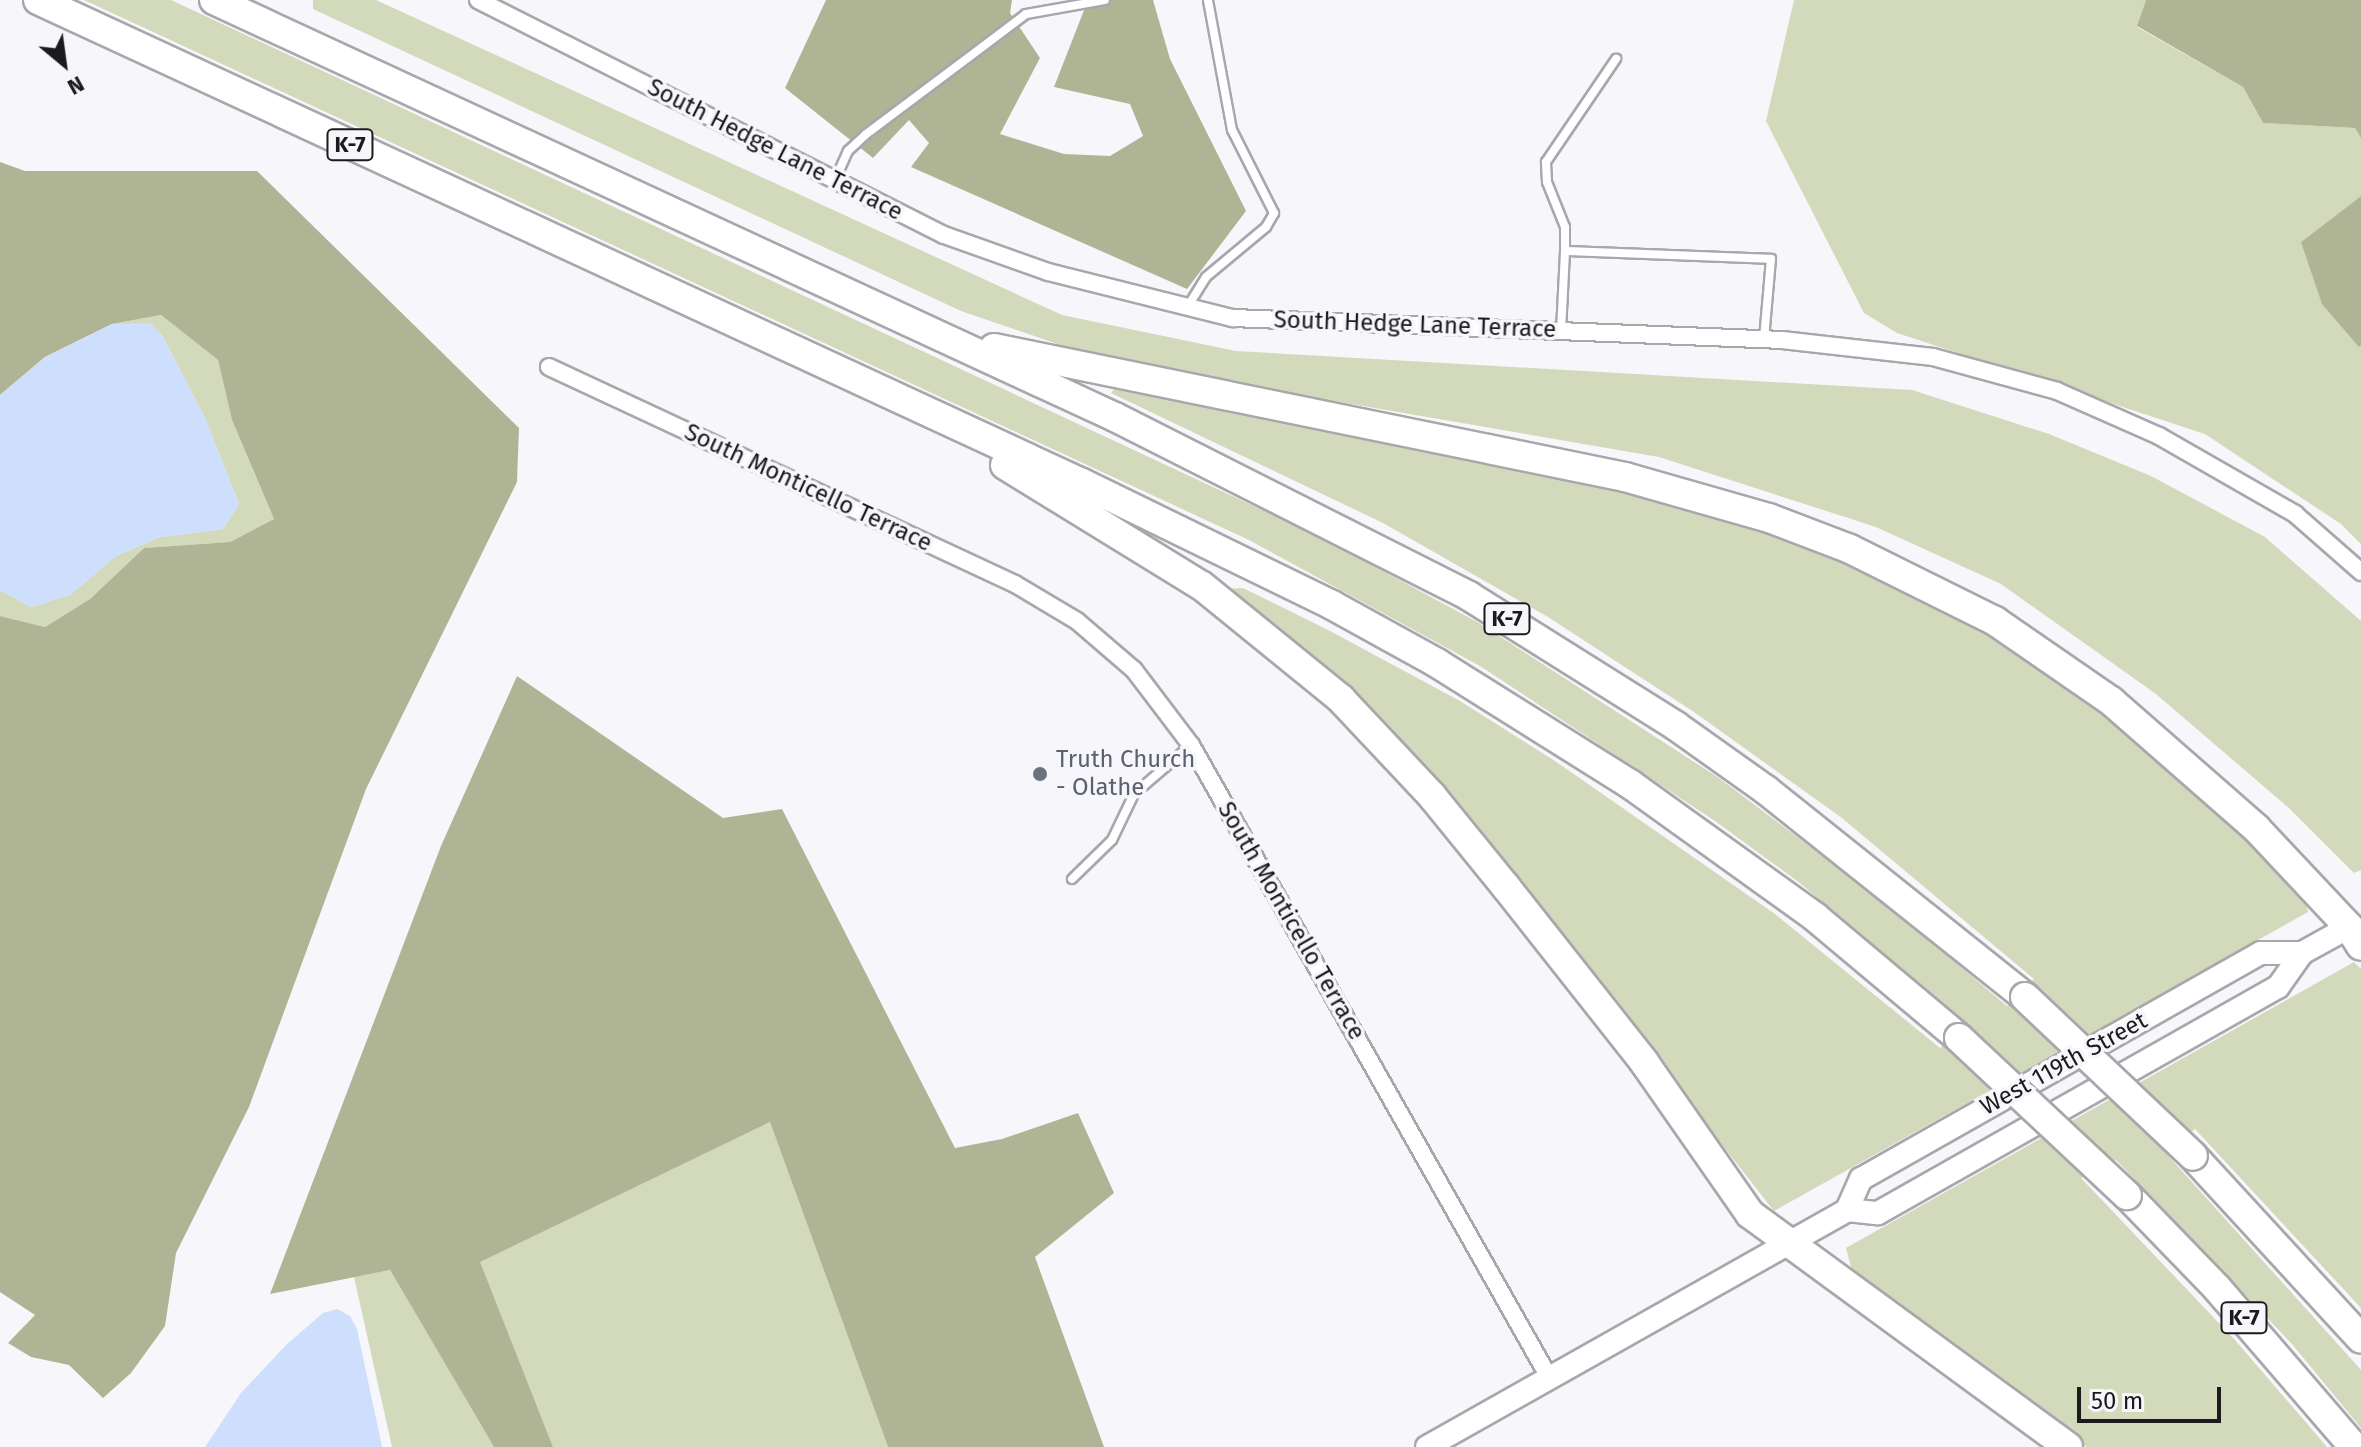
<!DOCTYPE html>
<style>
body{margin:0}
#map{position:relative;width:2361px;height:1447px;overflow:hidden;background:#f6f6fb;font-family:"Fira Sans",sans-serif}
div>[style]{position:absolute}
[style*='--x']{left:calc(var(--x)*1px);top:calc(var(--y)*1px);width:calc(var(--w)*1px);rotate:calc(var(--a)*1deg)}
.green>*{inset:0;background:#d3d9bb}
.forest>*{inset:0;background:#afb594}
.water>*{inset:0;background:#cedefd}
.roads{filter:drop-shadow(2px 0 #a8a7ac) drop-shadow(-2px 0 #a8a7ac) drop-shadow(0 2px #a8a7ac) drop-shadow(0 -2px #a8a7ac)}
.service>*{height:8px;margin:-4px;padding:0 4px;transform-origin:4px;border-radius:4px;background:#fff}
.minor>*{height:16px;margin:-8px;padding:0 8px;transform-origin:8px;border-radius:8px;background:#fff}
.secondary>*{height:22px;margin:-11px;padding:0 11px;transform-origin:11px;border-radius:11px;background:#fff}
.motorway>*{height:28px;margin:-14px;padding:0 14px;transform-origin:14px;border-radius:14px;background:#fff}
.bridges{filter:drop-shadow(2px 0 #a8a7ac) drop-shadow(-2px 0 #a8a7ac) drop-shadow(0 2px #a8a7ac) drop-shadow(0 -2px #a8a7ac)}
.motorway-bridge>*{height:28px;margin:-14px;padding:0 14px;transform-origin:14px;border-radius:14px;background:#fff}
.dots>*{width:22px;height:22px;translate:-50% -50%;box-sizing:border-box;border:4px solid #f6f6fb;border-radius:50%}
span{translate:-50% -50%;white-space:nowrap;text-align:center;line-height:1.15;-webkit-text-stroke:7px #f6f6fb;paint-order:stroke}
.shield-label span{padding:2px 6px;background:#f6f6fb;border:2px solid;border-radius:6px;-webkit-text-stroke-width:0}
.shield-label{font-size:22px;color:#1b1b1d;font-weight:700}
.street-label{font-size:24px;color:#1b1b1d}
.worship-label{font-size:24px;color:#5b616d}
.left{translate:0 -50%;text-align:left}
.north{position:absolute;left:24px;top:24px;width:80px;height:80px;-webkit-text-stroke:6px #f6f6fb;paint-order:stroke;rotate:151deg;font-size:22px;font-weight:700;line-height:32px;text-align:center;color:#1b1b1d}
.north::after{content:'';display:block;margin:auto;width:28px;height:36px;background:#1b1b1d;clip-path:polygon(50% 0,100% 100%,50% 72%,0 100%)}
.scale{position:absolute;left:2077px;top:1387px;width:144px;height:36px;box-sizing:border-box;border:4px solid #1b1b1d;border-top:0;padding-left:10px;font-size:24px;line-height:28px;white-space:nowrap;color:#1b1b1d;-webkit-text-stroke:6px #f6f6fb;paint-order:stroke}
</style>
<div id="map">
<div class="green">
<i style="clip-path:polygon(84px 0,171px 0,1320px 537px,1479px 623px,1719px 778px,1882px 901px,2007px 1006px,2034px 979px,1842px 818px,1694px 712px,1548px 617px,1383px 523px,1111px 393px,1114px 389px,1560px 475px,1695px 506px,1802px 541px,1950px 610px,2073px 687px,2254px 842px,2305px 900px,2308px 912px,1774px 1211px,1534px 904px,1223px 589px,1243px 588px,1330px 631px,1460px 701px,1555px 761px,1775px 914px,1940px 1048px,1970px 1028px,1800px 883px,1715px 821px,1480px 666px,1249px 540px)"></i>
<i style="clip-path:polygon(313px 0,376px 0,1062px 315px,1236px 351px,1912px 390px,2049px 434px,2151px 476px,2265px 537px,2361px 621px,2361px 870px,2354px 873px,2289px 808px,2156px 694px,2001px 584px,1876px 527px,1659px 457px,1113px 363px,961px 311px,313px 9px)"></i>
<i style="clip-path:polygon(1794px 0,2146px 0,2137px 27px,2243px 87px,2263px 123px,2355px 128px,2361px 138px,2361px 196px,2301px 242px,2361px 345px,2361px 544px,2341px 524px,2205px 434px,1897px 333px,1864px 313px,1766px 121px)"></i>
<i style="clip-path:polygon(161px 315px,218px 360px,232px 420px,274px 519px,230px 542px,144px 548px,90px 599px,45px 627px,0 616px,0 590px,31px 607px,70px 595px,116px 556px,160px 537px,223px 529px,239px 504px,205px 418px,162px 335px,150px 324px,112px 324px)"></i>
<i style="clip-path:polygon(2354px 962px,2361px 969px,2361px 1308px,2195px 1129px,2164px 1151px,2361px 1370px,2361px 1428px,2292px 1344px,2116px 1160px,2081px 1178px,2235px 1340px,2327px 1447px,2087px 1447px,1853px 1275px,1846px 1248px)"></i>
<i style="clip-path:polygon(770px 1122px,888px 1447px,553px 1447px,479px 1262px)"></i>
<i style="clip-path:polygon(390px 1270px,494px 1447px,392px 1447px,354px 1277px)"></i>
</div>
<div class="forest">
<i style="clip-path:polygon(826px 0,1012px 0,1010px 13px,1040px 58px,1000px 134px,1064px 154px,1110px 156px,1143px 136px,1130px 104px,1054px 87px,1088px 0,1153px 0,1170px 59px,1246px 211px,1187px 289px,911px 167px,929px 143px,909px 120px,873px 158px,785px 88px)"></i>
<i style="clip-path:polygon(2146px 0,2361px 0,2361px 138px,2355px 128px,2263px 123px,2243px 87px,2137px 26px)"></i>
<i style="clip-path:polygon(0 162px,25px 171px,257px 171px,519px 428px,517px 482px,366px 789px,249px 1107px,176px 1253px,165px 1326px,131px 1373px,103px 1398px,69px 1365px,31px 1357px,8px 1343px,35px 1315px,0 1292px,0 616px,45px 627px,90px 599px,144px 548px,230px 542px,274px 519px,232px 420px,218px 360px,161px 315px,112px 324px,45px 357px,0 395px)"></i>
<i style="clip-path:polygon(2361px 196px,2361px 345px,2359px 347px,2322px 304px,2301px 242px)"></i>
<i style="clip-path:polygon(517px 676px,723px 818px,782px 809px,955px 1148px,1002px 1139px,1078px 1113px,1114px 1193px,1035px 1257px,1104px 1447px,888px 1447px,770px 1122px,480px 1262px,553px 1447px,494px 1447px,390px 1270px,270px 1294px,441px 846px)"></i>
</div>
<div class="water">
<i style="clip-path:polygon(150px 323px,162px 335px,205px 418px,239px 504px,223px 529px,160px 537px,116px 556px,70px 595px,31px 607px,0 590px,0 395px,45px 357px,112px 324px)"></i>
<i style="clip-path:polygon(337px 1309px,350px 1316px,357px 1329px,382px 1447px,205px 1447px,241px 1393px,286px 1345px,323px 1313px)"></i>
</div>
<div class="roads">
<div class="service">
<i style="--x:835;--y:180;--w:32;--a:-66"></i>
<i style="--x:848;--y:151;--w:23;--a:-43"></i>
<i style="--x:865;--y:135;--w:201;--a:-36.9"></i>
<i style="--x:1026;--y:14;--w:80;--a:-10"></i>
<i style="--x:1565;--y:251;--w:24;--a:-90"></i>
<i style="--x:1565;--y:227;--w:48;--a:-111.8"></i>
<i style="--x:1547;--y:182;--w:20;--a:-93"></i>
<i style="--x:1546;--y:162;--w:125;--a:-55.8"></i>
<i style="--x:1188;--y:306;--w:34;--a:-58"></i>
<i style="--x:1206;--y:277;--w:78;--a:-39.8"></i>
<i style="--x:1266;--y:227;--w:16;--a:-60"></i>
<i style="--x:1274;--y:213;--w:93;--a:-116.8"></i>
<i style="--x:1232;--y:130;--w:132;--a:-100.5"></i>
<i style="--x:1561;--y:331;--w:80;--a:-87.1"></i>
<i style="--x:1565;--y:251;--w:206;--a:2.2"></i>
<i style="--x:1771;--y:259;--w:80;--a:95"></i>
<i style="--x:1072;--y:879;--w:56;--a:-44.3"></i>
<i style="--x:1112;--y:840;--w:51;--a:-64.4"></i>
<i style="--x:1134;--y:794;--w:75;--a:-40.7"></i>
</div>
<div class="minor">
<i style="--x:478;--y:0;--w:522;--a:26.76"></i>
<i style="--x:944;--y:235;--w:110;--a:19.6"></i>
<i style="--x:1048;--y:272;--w:191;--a:14"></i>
<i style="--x:1233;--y:318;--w:549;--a:2.29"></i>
<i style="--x:1782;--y:340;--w:152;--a:6.4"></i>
<i style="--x:1933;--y:357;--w:129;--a:15.3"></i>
<i style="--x:2057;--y:391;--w:111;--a:23.8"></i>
<i style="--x:2159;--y:436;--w:157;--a:29.8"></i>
<i style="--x:2295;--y:514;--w:88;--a:41.3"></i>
<i style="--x:549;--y:367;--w:514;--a:24.97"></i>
<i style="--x:1015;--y:584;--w:72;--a:30.8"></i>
<i style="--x:1077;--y:621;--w:75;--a:40.7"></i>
<i style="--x:1134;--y:670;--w:94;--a:52.8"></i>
<i style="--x:1191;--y:745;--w:729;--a:60.48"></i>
</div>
<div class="secondary">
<i style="--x:1847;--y:1210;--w:34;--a:-66"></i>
<i style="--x:1861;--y:1179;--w:459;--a:-29.5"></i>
<i style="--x:2261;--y:953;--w:41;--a:0"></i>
<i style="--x:1427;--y:1447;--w:482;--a:-29.4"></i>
<i style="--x:1847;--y:1210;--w:31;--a:6"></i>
<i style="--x:1878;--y:1213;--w:459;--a:-29.5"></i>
<i style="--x:2278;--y:987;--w:42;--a:-54.8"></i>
<i style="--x:2302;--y:953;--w:54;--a:-29"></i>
</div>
<div class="motorway">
<i style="--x:38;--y:0;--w:1150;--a:24.83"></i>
<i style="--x:1082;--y:483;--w:278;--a:26"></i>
<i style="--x:1332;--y:605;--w:120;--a:28.9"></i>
<i style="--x:1437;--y:663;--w:228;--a:32.1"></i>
<i style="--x:1630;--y:784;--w:228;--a:35.7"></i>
<i style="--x:1815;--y:917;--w:188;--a:40"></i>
<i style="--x:214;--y:0;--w:993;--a:24.84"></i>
<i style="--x:1115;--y:417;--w:397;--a:26.8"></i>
<i style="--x:1469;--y:596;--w:244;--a:32.1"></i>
<i style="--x:1676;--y:726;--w:110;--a:35.4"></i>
<i style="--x:1766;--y:790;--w:332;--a:38.6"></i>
<i style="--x:994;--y:348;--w:644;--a:11.55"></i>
<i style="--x:1625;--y:477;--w:150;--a:15.9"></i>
<i style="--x:1769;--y:518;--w:87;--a:20.9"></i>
<i style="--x:1850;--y:549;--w:162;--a:26.4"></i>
<i style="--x:1995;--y:621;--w:141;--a:34.6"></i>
<i style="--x:2111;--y:701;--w:193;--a:41.2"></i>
<i style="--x:2256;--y:828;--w:136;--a:46.8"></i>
<i style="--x:2349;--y:927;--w:22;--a:58"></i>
<i style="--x:1005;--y:465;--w:231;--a:31.6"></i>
<i style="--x:1202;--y:586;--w:179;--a:39.1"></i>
<i style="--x:1341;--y:699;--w:133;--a:46.8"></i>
<i style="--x:1432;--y:796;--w:117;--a:50.9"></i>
<i style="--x:1506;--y:887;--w:223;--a:51.7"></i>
<i style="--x:1644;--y:1062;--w:185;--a:55.1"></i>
<i style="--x:1750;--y:1214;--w:394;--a:36.2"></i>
<i style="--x:2193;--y:1156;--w:248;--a:47.4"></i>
<i style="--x:2127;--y:1195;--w:129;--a:45.9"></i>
<i style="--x:2217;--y:1288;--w:210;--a:49.3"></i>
</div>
</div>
<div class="bridges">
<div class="motorway-bridge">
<i style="--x:2025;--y:997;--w:231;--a:43.4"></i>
<i style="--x:1959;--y:1038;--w:230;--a:43.1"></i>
</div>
</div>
<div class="dots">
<i style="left:1040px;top:774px;background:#6b7280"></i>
</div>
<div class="shield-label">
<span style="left:350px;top:145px">K-7</span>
<span style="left:1507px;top:619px">K-7</span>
<span style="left:2244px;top:1318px">K-7</span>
</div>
<div class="street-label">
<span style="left:775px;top:150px;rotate:27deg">South Hedge Lane Terrace</span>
<span style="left:1415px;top:325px;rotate:2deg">South Hedge Lane Terrace</span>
<span style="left:808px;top:488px;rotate:25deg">South Monticello Terrace</span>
<span style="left:1291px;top:921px;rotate:60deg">South Monticello Terrace</span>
<span style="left:2064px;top:1064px;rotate:-29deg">West 119th Street</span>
</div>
<div class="worship-label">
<span class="left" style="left:1056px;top:774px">Truth Church<br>- Olathe</span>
</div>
<div class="north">N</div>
<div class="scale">50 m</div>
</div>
